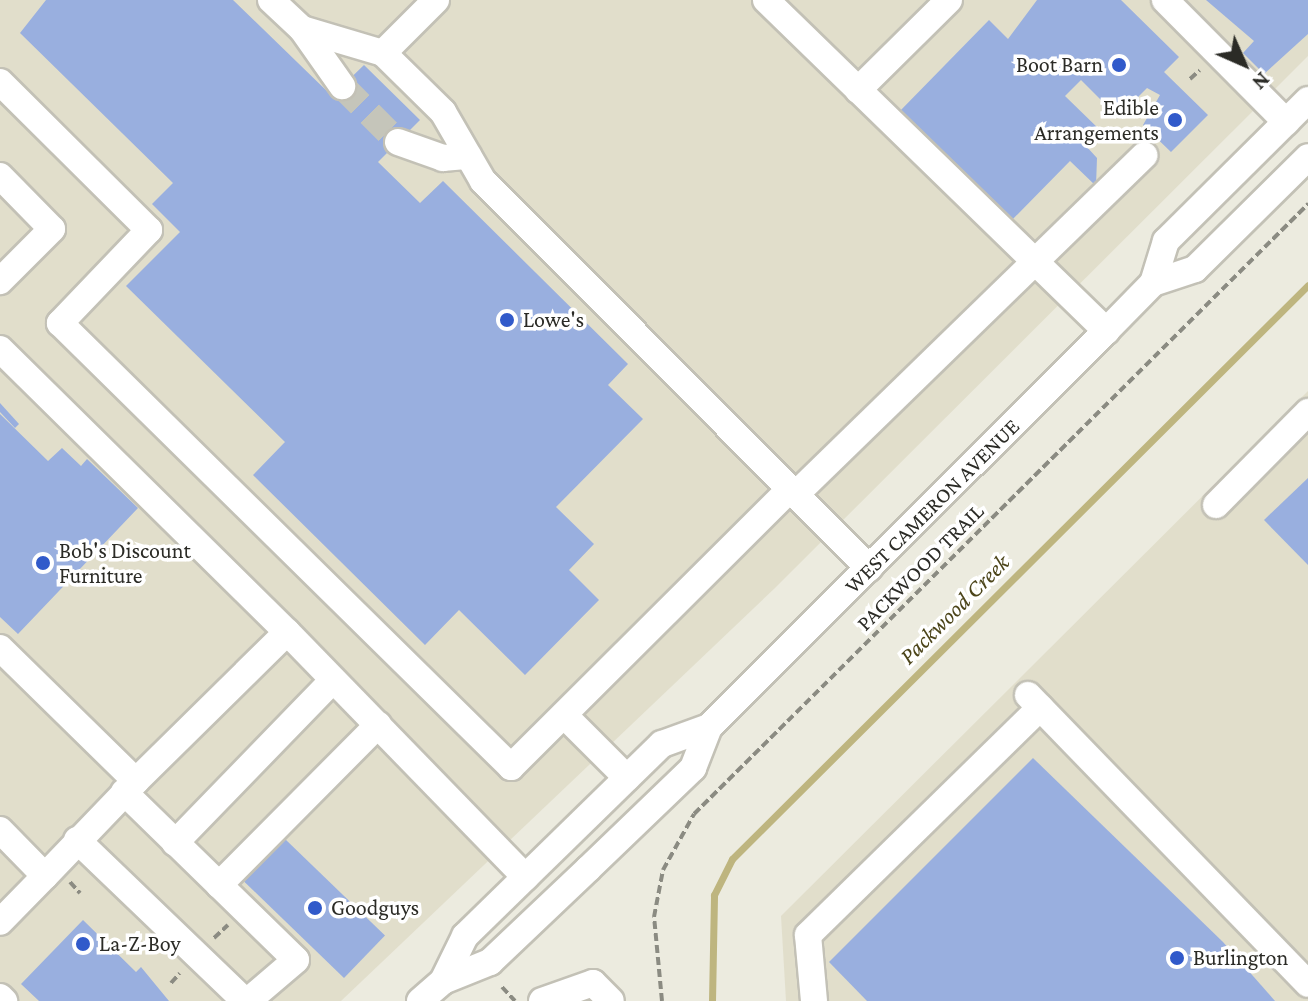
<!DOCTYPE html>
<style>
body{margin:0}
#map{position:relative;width:1308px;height:1001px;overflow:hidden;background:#ecebdf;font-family:"Crimson Pro",serif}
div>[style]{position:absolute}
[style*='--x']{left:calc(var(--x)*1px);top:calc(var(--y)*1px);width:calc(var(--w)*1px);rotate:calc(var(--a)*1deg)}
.built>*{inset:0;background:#e1decb}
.stream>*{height:7px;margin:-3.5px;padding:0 3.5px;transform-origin:3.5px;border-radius:3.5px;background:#beb57f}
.building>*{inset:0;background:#99afdf;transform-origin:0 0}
.minor-tunnel>*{height:26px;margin-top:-13px;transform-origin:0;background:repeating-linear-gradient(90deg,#c5c5ba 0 26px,transparent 0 39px)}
.path>*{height:4px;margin-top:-2px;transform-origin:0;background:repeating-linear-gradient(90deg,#8b8b82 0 8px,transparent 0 12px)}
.roads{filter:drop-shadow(2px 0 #c3c1b6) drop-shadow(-2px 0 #c3c1b6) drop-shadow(0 2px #c3c1b6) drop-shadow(0 -2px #c3c1b6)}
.minor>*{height:26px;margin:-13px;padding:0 13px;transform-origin:13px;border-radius:13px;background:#fff}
.dots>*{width:22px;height:22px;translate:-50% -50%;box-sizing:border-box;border:4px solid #fff;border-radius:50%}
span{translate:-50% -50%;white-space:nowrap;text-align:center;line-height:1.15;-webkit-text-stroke:7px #fff;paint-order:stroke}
.poi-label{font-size:22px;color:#2b2b26}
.right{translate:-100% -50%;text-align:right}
.left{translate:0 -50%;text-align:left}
.street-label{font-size:22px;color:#2b2b26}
.water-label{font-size:24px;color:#4c451a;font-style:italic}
.north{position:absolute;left:1204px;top:24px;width:80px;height:80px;-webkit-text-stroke:6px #fff;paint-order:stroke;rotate:135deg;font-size:22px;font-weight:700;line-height:32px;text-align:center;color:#2b2b26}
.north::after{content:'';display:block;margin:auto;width:28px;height:36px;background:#2b2b26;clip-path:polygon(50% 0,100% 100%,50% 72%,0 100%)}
</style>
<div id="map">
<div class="built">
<i style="clip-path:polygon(0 0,1308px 0,1308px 56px,775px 588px,341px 1001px,0 1001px)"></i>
<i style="clip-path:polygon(1308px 391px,1308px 1001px,786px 1001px,781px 916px)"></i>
</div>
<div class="stream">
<i style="--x:712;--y:1001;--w:106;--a:-88.9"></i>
<i style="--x:714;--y:895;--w:40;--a:-63.4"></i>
<i style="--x:732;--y:859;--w:813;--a:-44.9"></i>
</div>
<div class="building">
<i style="clip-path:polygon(46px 0,233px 0,332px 96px,364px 65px,420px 120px,378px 162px,420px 203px,443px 181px,628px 364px,608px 385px,643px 419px,556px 507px,594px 544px,569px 570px,599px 600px,525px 675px,459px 610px,425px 645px,253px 475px,285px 442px,126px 286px,180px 232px,152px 204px,173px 183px,20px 33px)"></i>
<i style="clip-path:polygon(1037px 0,1121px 0,1179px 57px,1164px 72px,1208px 115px,1171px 152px,1143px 125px,1160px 95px,1147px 88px,1118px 117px,1081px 80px,1065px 96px,1101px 131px,1086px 146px,1097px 158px,1096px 186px,1070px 161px,1010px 222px,899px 112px,989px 20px,1008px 39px)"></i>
<i style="clip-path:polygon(1206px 0,1308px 0,1308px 34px,1264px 74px,1243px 53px,1254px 41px)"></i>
<i style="clip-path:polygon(0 403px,19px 424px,15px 428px,0 412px)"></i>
<i style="clip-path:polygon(0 414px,48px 461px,62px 448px,81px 466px,87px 459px,138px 508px,18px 634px,0 617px)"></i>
<i style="clip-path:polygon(1308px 478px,1308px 565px,1264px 520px)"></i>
<i style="clip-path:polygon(1033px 758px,1223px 942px,1275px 1001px,867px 1001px,829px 962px)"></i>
<i style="left:285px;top:839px;width:139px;height:59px;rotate:44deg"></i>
<i style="clip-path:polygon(83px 920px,136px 972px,141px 967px,169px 1001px,39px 1001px,21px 984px)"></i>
</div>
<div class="minor-tunnel">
<i style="--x:342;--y:86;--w:79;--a:45"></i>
</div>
<div class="path">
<i style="--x:1190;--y:79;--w:13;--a:-42"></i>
<i style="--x:70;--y:882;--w:15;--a:48"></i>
<i style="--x:214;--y:938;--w:19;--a:-43"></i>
<i style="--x:171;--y:983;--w:13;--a:-48"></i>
<i style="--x:502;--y:987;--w:19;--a:47"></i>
<i style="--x:662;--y:1001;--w:84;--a:-95.4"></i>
<i style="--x:654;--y:917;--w:48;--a:-79.2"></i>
<i style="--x:663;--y:870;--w:64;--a:-61"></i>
<i style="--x:694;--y:814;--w:866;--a:-44.81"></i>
</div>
<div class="roads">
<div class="minor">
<i style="--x:271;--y:0;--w:42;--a:43.1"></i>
<i style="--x:302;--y:29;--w:84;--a:16.5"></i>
<i style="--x:383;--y:53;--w:84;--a:44.5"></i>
<i style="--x:443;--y:112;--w:80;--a:59.9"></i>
<i style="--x:483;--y:181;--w:547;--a:45.07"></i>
<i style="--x:766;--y:0;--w:475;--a:44.2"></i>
<i style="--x:1165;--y:0;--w:172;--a:45.2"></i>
<i style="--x:302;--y:29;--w:70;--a:54.9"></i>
<i style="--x:383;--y:53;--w:75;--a:-45"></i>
<i style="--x:0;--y:82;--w:210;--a:44.8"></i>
<i style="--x:149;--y:230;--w:129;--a:133.7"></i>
<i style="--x:60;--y:323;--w:633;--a:44.55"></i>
<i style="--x:511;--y:767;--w:395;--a:-44.9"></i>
<i style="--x:858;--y:90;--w:128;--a:-44.7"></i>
<i style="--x:398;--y:142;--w:48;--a:19.6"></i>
<i style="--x:443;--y:158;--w:25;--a:-5"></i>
<i style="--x:0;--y:176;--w:74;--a:45.5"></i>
<i style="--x:52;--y:229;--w:74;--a:135"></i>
<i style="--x:1153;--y:283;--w:44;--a:-18.4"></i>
<i style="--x:1195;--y:269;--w:159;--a:-44.7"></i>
<i style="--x:0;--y:349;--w:403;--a:44.6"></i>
<i style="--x:796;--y:494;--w:486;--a:-44.2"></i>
<i style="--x:1216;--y:505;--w:131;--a:-45.3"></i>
<i style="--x:0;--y:648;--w:190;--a:44.4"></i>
<i style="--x:136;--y:781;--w:212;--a:-44.6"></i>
<i style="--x:287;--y:632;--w:342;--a:45.8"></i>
<i style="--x:1028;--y:695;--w:402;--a:45.9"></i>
<i style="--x:564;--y:715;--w:89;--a:45"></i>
<i style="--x:124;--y:792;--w:240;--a:44.3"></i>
<i style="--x:296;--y:960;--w:63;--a:139.5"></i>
<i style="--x:0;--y:830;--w:64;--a:45.6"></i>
<i style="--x:45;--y:876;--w:64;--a:134.4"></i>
<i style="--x:77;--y:840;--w:233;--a:43.8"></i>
<i style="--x:175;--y:843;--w:227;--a:-45.9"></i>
<i style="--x:45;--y:876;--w:132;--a:-46.2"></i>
<i style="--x:219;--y:885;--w:226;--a:-45.2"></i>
<i style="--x:443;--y:981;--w:50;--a:-63.9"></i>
<i style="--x:465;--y:936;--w:275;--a:-44.3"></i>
<i style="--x:662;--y:744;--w:50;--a:-19.9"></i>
<i style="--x:709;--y:727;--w:561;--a:-44.93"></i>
<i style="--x:1106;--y:331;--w:67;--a:-45.6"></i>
<i style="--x:1153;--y:283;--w:44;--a:-72.8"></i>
<i style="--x:1166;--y:241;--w:200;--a:-44.8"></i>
<i style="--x:0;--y:997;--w:6;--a:45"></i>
<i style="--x:420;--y:1001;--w:30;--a:-41"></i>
<i style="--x:443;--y:981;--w:51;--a:-22"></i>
<i style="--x:490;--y:962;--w:135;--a:-43.5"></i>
<i style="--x:588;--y:869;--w:146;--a:-43.9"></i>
<i style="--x:693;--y:768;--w:44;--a:-68.7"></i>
<i style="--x:542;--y:1001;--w:54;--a:-19.4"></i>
<i style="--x:593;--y:983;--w:25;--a:45"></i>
<i style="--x:814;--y:1001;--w:66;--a:-95.2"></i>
<i style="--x:808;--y:935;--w:325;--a:-44.4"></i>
</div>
</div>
<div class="dots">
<i style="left:1119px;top:65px;background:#315aca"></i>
<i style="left:1175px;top:120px;background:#315aca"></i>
<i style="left:507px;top:320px;background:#315aca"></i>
<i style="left:43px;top:563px;background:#315aca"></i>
<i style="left:315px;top:908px;background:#315aca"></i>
<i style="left:83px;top:944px;background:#315aca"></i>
<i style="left:1177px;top:958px;background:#315aca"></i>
</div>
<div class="poi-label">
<span class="right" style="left:1103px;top:65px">Boot Barn</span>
<span class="right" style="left:1159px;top:120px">Edible<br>Arrangements</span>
<span class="left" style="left:523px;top:320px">Lowe's</span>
<span class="left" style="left:59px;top:563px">Bob's Discount<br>Furniture</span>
<span class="left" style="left:331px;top:908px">Goodguys</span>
<span class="left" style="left:99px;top:944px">La-Z-Boy</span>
<span class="left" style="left:1193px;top:958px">Burlington</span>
</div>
<div class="street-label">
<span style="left:932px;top:506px;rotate:-45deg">WEST CAMERON AVENUE</span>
<span style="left:920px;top:567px;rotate:-45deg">PACKWOOD TRAIL</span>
</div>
<div class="water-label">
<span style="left:954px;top:609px;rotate:-45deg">Packwood Creek</span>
</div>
<div class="north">N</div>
</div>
